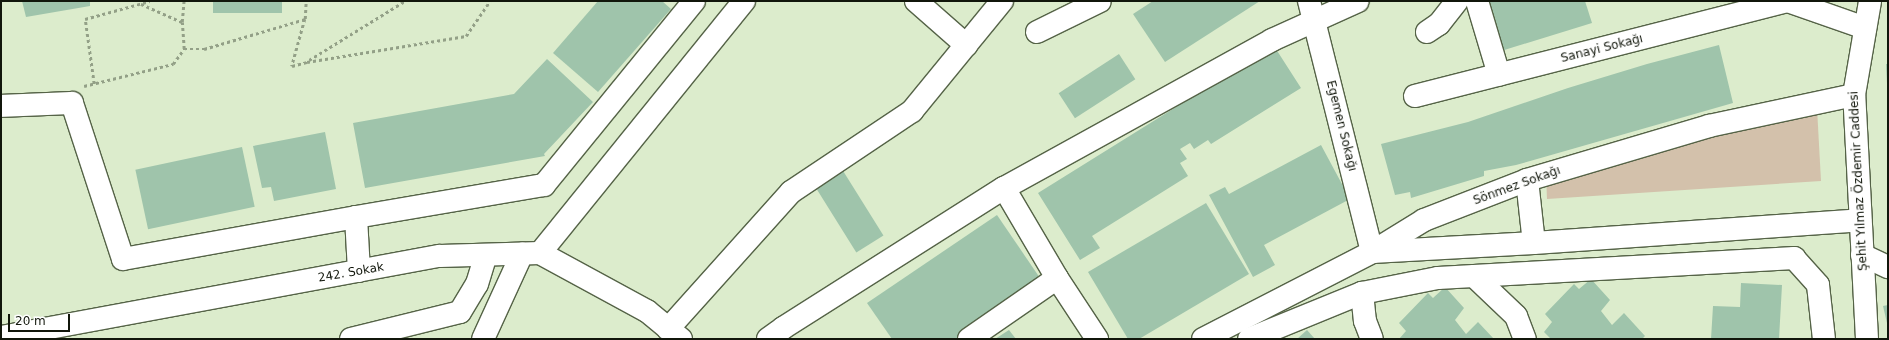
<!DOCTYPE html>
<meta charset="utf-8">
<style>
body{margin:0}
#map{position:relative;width:1889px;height:340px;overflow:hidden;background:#dceccc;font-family:"DejaVu Sans",sans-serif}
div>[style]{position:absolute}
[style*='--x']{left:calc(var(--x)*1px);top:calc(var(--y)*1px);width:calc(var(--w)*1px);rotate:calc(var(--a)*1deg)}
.green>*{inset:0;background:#d3c1ab}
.building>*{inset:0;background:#9fc4ab;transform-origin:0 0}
.path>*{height:2.5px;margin-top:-1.25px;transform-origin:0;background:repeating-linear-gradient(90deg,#93a087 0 3px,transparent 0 6px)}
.roads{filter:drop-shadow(1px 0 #556347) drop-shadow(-1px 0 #556347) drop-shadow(0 1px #556347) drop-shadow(0 -1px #556347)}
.minor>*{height:22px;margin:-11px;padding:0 11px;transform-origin:11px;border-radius:11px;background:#fff}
span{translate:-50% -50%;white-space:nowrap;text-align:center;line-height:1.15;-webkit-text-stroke:3px #fff;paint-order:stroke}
.street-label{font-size:12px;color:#11160b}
.frame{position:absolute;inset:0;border:2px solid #11160b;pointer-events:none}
.scale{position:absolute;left:8px;top:314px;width:62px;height:18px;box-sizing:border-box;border:2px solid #11160b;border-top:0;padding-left:5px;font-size:12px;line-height:14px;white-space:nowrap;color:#11160b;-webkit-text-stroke:3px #fff;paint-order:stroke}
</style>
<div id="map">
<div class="green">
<i style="clip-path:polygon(1817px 108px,1821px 181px,1547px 199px,1546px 175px)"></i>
</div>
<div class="building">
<i style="clip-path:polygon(22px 1px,90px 1px,90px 6px,26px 17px)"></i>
<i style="left:213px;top:1px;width:69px;height:12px"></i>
<i style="clip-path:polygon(598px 1px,662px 1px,671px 9px,598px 92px,553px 53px)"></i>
<i style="clip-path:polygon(1153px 1px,1260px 1px,1165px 62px,1133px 14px)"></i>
<i style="clip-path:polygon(1486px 1px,1585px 1px,1592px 23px,1501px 51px)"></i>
<i style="clip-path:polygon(1719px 45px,1733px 103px,1516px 165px,1484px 171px,1484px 176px,1411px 198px,1410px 192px,1395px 195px,1381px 144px,1468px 122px,1568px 88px,1647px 64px)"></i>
<i style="clip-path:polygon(1274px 46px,1301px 88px,1211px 144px,1208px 140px,1194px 149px,1190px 143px,1180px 149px,1187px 159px,1180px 163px,1188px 176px,1092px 236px,1100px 248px,1080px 260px,1038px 193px)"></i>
<i style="left:1119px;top:54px;width:30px;height:72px;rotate:57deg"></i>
<i style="clip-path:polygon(547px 59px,593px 102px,544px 154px,545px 156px,365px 188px,353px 123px,514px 94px)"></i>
<i style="clip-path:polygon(1886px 64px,1888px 64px,1888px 83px,1887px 83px)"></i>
<i style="clip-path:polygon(325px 132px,336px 189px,274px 201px,271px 187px,262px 188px,253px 146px)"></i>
<i style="clip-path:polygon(1321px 145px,1350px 199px,1264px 245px,1275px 265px,1253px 277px,1209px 195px,1225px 187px,1229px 194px)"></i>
<i style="left:242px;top:147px;width:61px;height:109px;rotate:78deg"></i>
<i style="left:840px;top:166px;width:82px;height:32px;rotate:58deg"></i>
<i style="clip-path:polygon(1206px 203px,1249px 274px,1139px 339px,1128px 339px,1088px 272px)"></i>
<i style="clip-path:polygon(997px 215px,1042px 281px,957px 339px,892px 339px,867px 303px)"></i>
<i style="clip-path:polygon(1591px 279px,1610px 300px,1601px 311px,1612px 325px,1624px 313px,1645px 336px,1642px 339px,1551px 339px,1544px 332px,1552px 322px,1545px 314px,1574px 284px,1579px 289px)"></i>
<i style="clip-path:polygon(1741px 283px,1782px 285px,1779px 339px,1711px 339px,1713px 306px,1740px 307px)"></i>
<i style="clip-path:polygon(1445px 287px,1464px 308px,1455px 320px,1466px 334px,1478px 322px,1494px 339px,1399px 339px,1406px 331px,1399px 323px,1428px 293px,1433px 298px)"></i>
<i style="clip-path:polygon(1888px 305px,1888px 323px,1887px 323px,1883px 306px)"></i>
<i style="clip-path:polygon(1009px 330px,1016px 339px,995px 339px)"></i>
<i style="clip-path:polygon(1307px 330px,1315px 339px,1297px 339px)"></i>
</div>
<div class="path">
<i style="--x:141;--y:4;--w:45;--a:23.7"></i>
<i style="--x:305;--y:19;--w:49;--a:105.5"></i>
<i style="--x:292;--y:66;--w:16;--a:-15"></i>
<i style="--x:307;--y:62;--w:161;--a:-9.3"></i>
<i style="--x:466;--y:36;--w:42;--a:-55.6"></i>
<i style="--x:184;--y:49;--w:20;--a:0"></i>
<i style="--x:204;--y:49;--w:105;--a:-16.5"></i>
<i style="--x:305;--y:19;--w:18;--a:-87"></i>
<i style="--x:309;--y:60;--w:113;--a:-31.6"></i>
<i style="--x:94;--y:84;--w:66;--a:-97.9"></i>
<i style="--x:85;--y:19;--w:67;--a:-15.5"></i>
<i style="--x:84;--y:86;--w:92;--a:-13.9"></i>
<i style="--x:173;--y:64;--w:19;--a:-54"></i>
<i style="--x:184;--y:49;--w:27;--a:-94"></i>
<i style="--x:182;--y:22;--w:21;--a:-85"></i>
</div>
<div class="roads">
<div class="minor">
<i style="--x:916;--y:1;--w:67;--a:41.3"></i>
<i style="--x:1309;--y:1;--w:259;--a:75.9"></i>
<i style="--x:1372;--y:252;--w:162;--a:-3.2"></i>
<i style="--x:1534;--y:243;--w:327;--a:-4"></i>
<i style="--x:1477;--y:1;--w:77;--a:73.4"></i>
<i style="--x:1788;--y:1;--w:82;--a:19.3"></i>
<i style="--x:1037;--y:32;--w:70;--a:-26.2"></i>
<i style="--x:1427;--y:32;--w:14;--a:-34"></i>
<i style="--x:1439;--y:24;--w:29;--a:-52"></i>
<i style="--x:1415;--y:96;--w:386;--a:-14.3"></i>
<i style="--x:1;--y:106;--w:71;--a:-2.4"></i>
<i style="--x:72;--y:103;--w:164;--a:71.9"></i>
<i style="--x:123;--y:259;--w:237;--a:-10.2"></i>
<i style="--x:1527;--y:180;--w:63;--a:83.7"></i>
<i style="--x:1004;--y:188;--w:104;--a:59.5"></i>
<i style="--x:1057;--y:278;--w:73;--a:56.7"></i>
<i style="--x:540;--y:253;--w:324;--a:-51"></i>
<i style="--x:1862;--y:255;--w:29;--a:25"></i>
<i style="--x:359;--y:271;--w:54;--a:-93.2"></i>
<i style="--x:356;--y:217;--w:191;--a:-9.7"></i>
<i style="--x:544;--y:185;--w:237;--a:-50.8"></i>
<i style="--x:1474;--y:276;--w:58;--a:43.6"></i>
<i style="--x:1516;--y:316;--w:25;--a:69"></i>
<i style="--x:1362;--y:293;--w:28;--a:84"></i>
<i style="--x:1365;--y:321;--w:19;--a:69"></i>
<i style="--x:668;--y:329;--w:184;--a:-48.1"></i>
<i style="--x:791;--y:192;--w:146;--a:-33.8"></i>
<i style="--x:912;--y:111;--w:142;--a:-50.7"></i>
<i style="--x:1;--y:337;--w:446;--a:-10.5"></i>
<i style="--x:440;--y:256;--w:100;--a:-1.7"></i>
<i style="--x:540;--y:253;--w:122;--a:28.5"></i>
<i style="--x:647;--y:311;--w:44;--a:39.5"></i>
<i style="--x:351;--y:339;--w:112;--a:-13.9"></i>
<i style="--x:460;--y:312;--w:33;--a:-59"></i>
<i style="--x:477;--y:284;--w:30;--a:-73"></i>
<i style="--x:483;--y:339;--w:94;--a:-65.4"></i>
<i style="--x:768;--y:339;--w:19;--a:-36"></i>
<i style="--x:783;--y:328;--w:262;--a:-32.4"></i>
<i style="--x:1004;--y:188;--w:306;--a:-28.9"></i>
<i style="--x:1272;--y:40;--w:94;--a:-24.4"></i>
<i style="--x:969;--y:339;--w:107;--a:-34.7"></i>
<i style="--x:1203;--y:339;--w:190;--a:-27.2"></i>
<i style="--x:1372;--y:252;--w:61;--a:-31.6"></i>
<i style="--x:1424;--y:220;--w:110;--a:-21.2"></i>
<i style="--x:1527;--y:180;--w:190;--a:-16.5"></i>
<i style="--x:1709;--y:126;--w:148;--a:-12.1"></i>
<i style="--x:1249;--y:339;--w:122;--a:-22.2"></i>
<i style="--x:1362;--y:293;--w:77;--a:-11.2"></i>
<i style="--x:1438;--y:278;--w:357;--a:-3.2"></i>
<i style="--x:1794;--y:258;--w:36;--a:48"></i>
<i style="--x:1818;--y:285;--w:54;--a:83.7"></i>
<i style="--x:1867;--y:339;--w:244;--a:-93"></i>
<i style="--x:1854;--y:95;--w:95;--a:-80.3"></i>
</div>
</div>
<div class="street-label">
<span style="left:1602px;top:49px;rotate:-14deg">Sanayi Sokağı</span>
<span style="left:1341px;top:126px;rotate:76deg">Egemen Sokağı</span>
<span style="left:1859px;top:181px;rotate:-93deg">Şehit Yılmaz Özdemir Caddesi</span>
<span style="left:1517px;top:186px;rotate:-20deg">Sönmez Sokağı</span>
<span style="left:351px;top:273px;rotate:-10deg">242. Sokak</span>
</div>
<div class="frame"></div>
<div class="scale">20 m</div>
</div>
